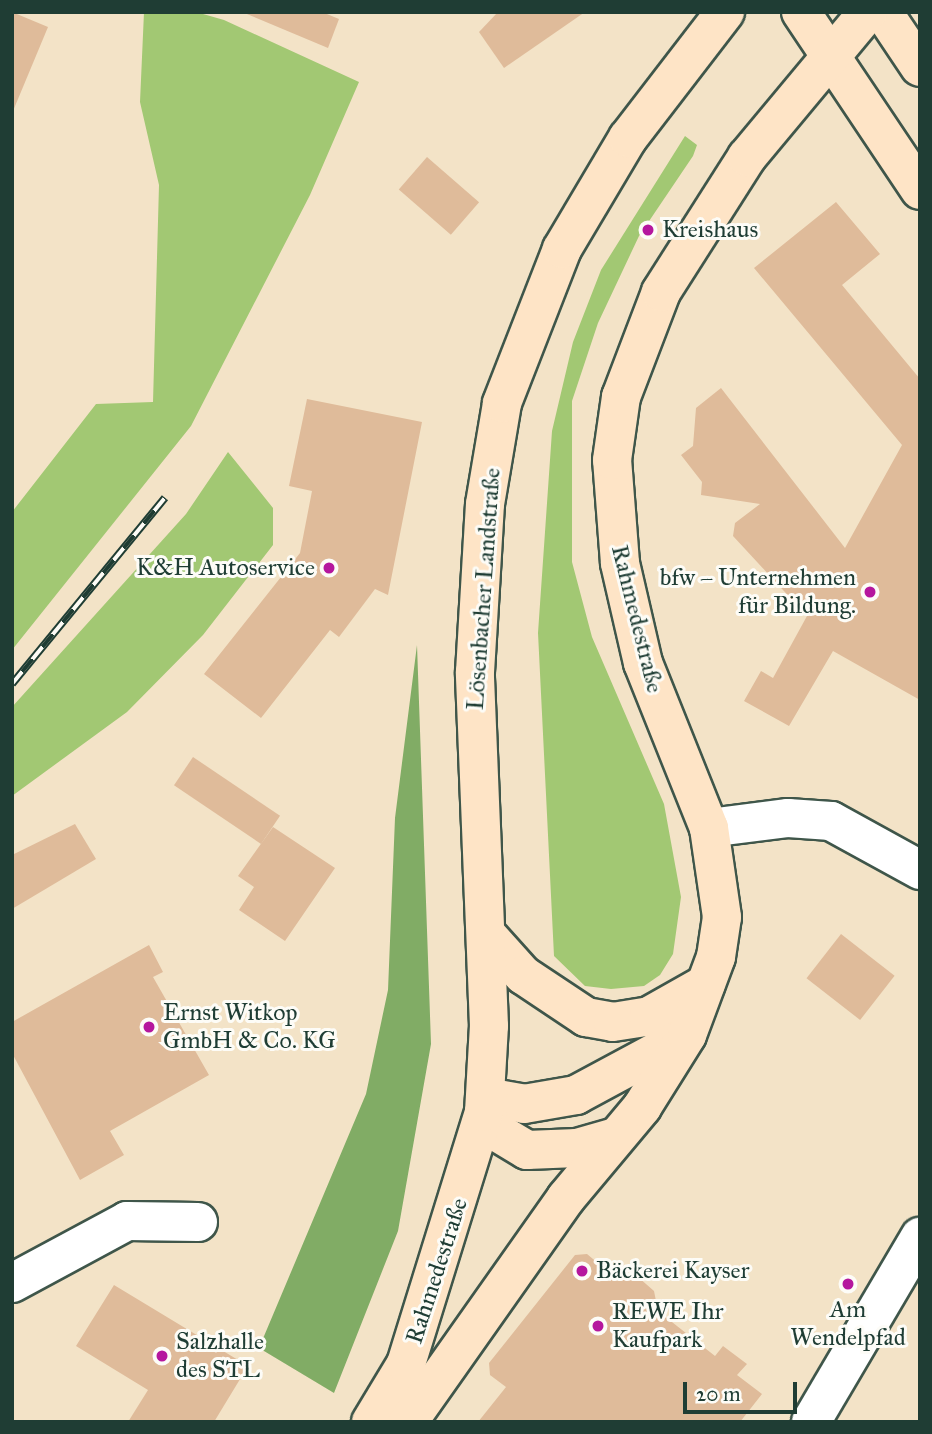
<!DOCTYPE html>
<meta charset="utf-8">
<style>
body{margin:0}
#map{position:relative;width:932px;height:1434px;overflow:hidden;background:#f3e3c7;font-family:"IM FELL Great Primer",serif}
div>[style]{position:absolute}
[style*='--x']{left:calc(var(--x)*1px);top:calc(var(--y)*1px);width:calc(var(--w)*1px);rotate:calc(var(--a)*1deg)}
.green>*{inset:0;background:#a2c873}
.forest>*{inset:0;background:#81ac65}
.building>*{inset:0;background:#dfbb9a;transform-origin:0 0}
.roads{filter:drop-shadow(2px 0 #3f564a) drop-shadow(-2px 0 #3f564a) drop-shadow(0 2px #3f564a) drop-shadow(0 -2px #3f564a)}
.minor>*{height:38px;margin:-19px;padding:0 19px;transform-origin:19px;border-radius:19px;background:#fff}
.secondary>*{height:38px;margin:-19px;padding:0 19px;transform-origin:19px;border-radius:19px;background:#fee4c6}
.rail>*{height:8px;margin-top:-4px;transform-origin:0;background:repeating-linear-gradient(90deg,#fdfcf7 0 16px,#1f3d34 0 32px);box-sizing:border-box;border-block:2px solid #1f3d34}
.dots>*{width:19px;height:19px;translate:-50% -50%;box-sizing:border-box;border:4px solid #fdfcf7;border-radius:50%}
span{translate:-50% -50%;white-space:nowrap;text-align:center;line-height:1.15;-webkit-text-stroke:6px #fdfcf7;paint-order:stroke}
.poi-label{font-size:24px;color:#1f3d34}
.left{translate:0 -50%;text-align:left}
.right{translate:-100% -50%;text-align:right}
.street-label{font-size:24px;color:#1f3d34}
.frame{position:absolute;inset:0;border:14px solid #1f3d34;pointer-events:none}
.scale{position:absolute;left:683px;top:1382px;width:114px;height:32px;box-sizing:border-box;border:4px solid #1f3d34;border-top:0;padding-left:9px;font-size:21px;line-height:24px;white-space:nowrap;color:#1f3d34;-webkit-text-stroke:5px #fdfcf7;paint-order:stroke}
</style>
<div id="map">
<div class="green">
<i style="clip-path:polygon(144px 12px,196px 12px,224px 20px,359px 82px,310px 195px,191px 426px,12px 650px,12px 512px,96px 404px,153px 402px,159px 185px,140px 102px)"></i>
<i style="clip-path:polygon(685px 136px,697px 145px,693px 156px,639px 236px,598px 323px,572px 401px,572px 562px,592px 637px,664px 804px,681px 897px,673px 954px,660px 975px,644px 986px,611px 989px,585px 986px,554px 956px,538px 633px,552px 431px,573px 342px,601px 270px)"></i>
<i style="clip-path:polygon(228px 452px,273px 508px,273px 545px,203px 635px,127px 712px,12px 796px,12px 707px,186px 514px)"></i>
</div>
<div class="forest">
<i style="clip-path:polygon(417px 645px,431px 1044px,398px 1231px,334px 1393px,259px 1348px,366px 1094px,388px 990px,395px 818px)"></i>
</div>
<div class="building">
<i style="clip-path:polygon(12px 12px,48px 27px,13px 111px,12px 111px)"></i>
<i style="clip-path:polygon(242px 12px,322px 12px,339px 19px,328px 48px)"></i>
<i style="clip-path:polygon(498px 12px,585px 12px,504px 68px,479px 32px)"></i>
<i style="left:427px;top:157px;width:69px;height:43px;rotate:41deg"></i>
<i style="clip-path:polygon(836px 202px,880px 254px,842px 285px,920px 379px,920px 700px,833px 651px,789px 726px,744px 701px,761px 671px,773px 678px,807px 616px,733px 536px,735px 523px,760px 504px,701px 495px,702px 482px,681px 455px,693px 446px,696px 408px,721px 388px,845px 548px,902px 445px,754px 268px)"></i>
<i style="clip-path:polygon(307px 399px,422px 422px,388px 595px,375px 589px,339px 637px,330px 630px,261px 718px,204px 674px,300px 553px,312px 491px,289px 486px)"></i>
<i style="left:193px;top:757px;width:105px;height:34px;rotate:34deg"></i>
<i style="clip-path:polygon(75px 824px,96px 859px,12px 909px,12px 855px)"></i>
<i style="clip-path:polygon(273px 827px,335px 868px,285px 941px,239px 910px,254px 887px,238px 876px)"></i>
<i style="left:841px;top:934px;width:68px;height:56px;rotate:38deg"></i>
<i style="clip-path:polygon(149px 945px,163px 972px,153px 977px,209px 1075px,110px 1131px,124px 1155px,80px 1180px,12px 1053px,12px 1022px)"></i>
<i style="clip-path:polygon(587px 1254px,617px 1279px,638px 1277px,654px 1291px,658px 1311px,715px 1356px,723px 1346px,747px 1364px,737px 1375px,762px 1394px,740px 1422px,478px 1422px,506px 1387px,490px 1375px,489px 1363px,575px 1255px)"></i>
<i style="clip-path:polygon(114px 1285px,248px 1366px,214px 1422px,128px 1422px,148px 1390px,76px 1346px)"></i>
</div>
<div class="roads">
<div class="minor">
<i style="--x:709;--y:828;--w:80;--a:-7.2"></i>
<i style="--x:788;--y:818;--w:43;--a:4"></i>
<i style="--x:831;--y:821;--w:102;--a:28.8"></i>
<i style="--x:12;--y:1283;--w:131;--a:-28.3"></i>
<i style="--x:127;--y:1221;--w:71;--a:0.8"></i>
<i style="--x:811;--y:1422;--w:215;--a:-59.5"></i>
</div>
<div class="secondary">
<i style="--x:801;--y:12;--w:214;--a:56.2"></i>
<i style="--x:883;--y:12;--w:66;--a:56.1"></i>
<i style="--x:487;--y:935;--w:54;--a:48"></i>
<i style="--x:523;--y:975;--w:76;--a:33.7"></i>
<i style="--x:586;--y:1017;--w:27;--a:10"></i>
<i style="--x:613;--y:1022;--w:36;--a:-9"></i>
<i style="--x:649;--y:1016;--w:65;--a:-29.3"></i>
<i style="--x:486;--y:1097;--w:39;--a:10"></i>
<i style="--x:524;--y:1104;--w:53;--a:-9.8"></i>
<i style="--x:576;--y:1095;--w:120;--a:-28.3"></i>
<i style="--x:484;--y:1112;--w:19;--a:65"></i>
<i style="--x:492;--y:1129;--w:41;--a:31"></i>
<i style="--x:527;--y:1150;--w:50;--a:-2.3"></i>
<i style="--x:577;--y:1148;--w:40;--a:-16"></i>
<i style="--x:371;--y:1422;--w:68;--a:-58.9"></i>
<i style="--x:406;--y:1364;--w:264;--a:-72.8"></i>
<i style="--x:484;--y:1112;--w:86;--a:-86.7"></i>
<i style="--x:489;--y:1026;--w:354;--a:-92.3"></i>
<i style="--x:475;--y:672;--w:168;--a:-86.6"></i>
<i style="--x:485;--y:504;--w:102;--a:-80.4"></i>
<i style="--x:502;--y:403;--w:165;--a:-68.7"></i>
<i style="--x:562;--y:249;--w:129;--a:-59.3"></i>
<i style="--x:628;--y:138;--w:159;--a:-52.4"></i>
<i style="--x:408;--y:1422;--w:274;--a:-54.8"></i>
<i style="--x:566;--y:1198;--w:119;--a:-50.1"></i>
<i style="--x:642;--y:1107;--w:85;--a:-58"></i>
<i style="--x:687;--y:1035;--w:83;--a:-69.6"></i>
<i style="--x:716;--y:957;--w:40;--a:-81.5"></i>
<i style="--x:722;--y:917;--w:90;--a:-98.3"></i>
<i style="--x:709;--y:828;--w:178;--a:-111.8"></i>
<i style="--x:643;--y:663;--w:103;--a:-103"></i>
<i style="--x:620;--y:563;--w:103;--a:-94.4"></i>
<i style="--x:612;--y:460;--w:64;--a:-81.9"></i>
<i style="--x:621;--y:397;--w:112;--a:-69.1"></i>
<i style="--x:661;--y:292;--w:160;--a:-57.5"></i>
<i style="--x:747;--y:157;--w:189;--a:-50.2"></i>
</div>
</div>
<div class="rail">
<i style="--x:12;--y:684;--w:241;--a:-50.6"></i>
</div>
<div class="dots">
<i style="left:648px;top:230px;background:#b5179e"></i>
<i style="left:329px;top:568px;background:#b5179e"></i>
<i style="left:870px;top:592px;background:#b5179e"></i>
<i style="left:149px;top:1027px;background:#b5179e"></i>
<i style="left:582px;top:1271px;background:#b5179e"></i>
<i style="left:848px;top:1284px;background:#b5179e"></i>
<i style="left:598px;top:1326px;background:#b5179e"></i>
<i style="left:162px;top:1356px;background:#b5179e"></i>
</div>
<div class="poi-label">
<span class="left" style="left:662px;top:230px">Kreishaus</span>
<span class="right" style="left:315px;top:568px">K&amp;H Autoservice</span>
<span class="right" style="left:856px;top:592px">bfw – Unternehmen<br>für Bildung.</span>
<span class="left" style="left:163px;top:1027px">Ernst Witkop<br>GmbH &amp; Co. KG</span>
<span class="left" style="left:596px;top:1271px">Bäckerei Kayser</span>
<span style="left:848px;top:1324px">Am<br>Wendelpfad</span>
<span class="left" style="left:612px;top:1326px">REWE Ihr<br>Kaufpark</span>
<span class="left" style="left:176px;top:1356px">Salzhalle<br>des STL</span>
</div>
<div class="street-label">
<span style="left:484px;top:589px;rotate:-86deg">Lösenbacher Landstraße</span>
<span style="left:637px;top:619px;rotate:76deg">Rahmedestraße</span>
<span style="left:437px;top:1271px;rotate:-72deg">Rahmedestraße</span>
</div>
<div class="frame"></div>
<div class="scale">20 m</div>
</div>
